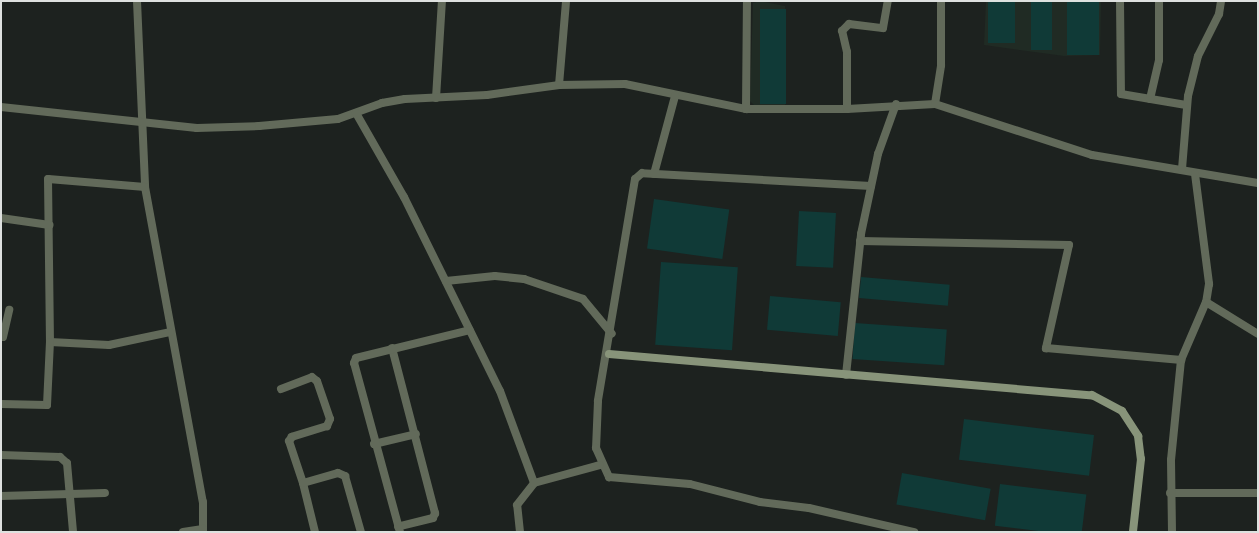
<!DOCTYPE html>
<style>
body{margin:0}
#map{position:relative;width:1259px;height:533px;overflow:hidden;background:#1d221f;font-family:Raleway,sans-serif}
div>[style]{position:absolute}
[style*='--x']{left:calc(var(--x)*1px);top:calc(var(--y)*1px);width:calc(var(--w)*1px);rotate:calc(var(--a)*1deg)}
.built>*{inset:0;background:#202b24}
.building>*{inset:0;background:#103a37;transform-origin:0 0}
.street>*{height:8px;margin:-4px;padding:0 4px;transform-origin:4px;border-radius:4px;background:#626a5a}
.secondary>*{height:8px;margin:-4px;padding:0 4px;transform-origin:4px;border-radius:4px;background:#88947a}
span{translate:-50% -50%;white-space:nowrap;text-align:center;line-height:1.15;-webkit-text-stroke:3.5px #1d221f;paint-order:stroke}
.frame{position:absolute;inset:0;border:2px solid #dee1df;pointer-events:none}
</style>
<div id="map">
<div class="built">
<i style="clip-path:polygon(759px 1px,785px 6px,785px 106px,754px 105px,750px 101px,753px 3px)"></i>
<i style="clip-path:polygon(986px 1px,1101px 1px,1100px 55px,1064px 56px,984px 45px)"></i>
</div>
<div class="building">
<i style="left:988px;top:1px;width:27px;height:42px"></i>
<i style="left:1031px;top:1px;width:21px;height:49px"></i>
<i style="left:1067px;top:1px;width:32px;height:54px"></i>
<i style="left:760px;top:9px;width:26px;height:95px"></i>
<i style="left:654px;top:199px;width:76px;height:50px;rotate:8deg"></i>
<i style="left:799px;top:211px;width:37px;height:55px;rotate:3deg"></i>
<i style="left:661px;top:262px;width:77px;height:83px;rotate:4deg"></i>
<i style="left:861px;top:277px;width:89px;height:21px;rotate:5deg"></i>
<i style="left:770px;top:296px;width:71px;height:34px;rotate:5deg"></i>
<i style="left:855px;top:323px;width:92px;height:36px;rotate:4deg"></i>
<i style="left:964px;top:419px;width:131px;height:41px;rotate:7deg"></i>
<i style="left:902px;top:473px;width:90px;height:32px;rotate:10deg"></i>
<i style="left:1000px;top:484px;width:87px;height:42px;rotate:7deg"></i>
</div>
<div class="street">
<i style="--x:137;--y:1;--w:186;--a:87.5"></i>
<i style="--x:145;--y:187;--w:320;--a:79.6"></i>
<i style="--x:203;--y:502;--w:30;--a:90"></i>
<i style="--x:1120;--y:1;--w:93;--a:89.4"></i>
<i style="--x:1121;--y:94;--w:66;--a:9.6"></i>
<i style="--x:559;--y:85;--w:84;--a:-85.2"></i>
<i style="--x:436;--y:98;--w:97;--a:-86.5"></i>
<i style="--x:1150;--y:99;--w:40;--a:-77"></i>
<i style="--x:1159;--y:60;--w:59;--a:-90"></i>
<i style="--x:935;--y:104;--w:39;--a:-81"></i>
<i style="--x:941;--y:65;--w:64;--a:-90"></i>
<i style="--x:1;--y:107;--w:197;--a:6.1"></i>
<i style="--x:197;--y:128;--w:62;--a:-1.8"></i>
<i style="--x:259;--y:126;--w:79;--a:-5.1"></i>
<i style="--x:338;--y:119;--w:47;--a:-20"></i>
<i style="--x:382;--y:103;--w:23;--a:-10"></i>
<i style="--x:405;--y:99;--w:82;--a:-2.8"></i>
<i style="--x:487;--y:95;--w:73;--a:-7.9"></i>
<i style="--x:559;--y:85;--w:66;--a:-0.9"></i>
<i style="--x:625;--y:84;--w:124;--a:11.7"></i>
<i style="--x:746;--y:109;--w:101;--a:0"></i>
<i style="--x:847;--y:109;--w:88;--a:-3.3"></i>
<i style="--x:935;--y:104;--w:165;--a:18"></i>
<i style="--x:1092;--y:155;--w:168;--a:9.6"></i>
<i style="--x:746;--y:109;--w:108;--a:-89.5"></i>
<i style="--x:847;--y:109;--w:57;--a:-90"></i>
<i style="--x:847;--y:52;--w:22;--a:-103"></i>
<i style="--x:842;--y:31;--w:10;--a:-45"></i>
<i style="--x:849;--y:24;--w:34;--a:7"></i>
<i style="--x:883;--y:28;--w:27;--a:-80"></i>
<i style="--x:356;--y:113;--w:97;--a:60.3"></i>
<i style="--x:404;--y:197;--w:216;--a:63.7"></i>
<i style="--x:500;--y:391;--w:98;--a:69.7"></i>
<i style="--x:1182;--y:169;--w:73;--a:-85.3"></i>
<i style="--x:1188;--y:96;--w:41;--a:-76"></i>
<i style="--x:1198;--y:56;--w:47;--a:-63.4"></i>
<i style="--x:1219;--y:14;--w:13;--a:-81"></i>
<i style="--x:654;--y:174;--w:81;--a:-74.9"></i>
<i style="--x:1195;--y:174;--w:111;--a:82.7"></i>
<i style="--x:1209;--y:284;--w:18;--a:99"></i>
<i style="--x:1206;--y:302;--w:61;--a:31.6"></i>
<i style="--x:871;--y:186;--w:229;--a:-176.8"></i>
<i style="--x:642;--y:173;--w:9;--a:139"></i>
<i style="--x:635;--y:179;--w:225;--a:99.5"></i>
<i style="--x:598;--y:401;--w:47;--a:92.4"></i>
<i style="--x:596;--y:448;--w:32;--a:66"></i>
<i style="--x:609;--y:477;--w:81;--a:4.9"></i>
<i style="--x:690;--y:484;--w:72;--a:14.4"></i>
<i style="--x:760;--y:502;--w:49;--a:7"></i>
<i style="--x:809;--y:508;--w:108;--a:12.9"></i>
<i style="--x:145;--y:187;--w:97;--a:-175.3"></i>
<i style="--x:48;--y:179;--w:163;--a:89.3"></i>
<i style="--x:50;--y:342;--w:59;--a:2.9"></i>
<i style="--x:109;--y:345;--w:62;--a:-12"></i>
<i style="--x:1;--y:218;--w:49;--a:8.3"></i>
<i style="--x:860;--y:241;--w:209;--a:1.1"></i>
<i style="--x:1069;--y:245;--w:106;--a:102.6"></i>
<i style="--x:1046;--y:348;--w:136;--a:5.1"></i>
<i style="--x:446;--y:281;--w:49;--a:-5.8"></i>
<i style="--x:495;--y:276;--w:29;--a:6"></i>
<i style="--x:524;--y:279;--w:62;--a:18.7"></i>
<i style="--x:583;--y:299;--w:45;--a:50.4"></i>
<i style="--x:3;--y:337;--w:28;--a:-77"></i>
<i style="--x:392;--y:348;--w:171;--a:75.4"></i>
<i style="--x:435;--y:513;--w:5;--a:112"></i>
<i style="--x:433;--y:518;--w:36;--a:166"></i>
<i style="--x:846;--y:375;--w:142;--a:-83.9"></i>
<i style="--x:861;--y:234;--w:82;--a:-78"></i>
<i style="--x:878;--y:154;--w:53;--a:-70.2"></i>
<i style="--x:281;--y:389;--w:33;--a:-21"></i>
<i style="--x:312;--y:377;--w:6;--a:39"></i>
<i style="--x:317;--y:381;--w:40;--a:71.1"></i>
<i style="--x:330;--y:419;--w:8;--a:113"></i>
<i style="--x:327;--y:426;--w:37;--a:163"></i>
<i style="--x:292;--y:437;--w:5;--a:127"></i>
<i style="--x:289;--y:441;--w:44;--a:71.6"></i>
<i style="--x:1;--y:404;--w:46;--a:1.2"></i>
<i style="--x:47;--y:405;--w:63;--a:-87.3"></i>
<i style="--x:374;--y:444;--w:43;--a:-13.4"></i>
<i style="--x:1;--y:455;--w:59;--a:1.9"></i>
<i style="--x:60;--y:457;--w:9;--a:41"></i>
<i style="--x:67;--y:463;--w:69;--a:85"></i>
<i style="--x:1170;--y:493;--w:88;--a:0"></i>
<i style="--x:1;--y:496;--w:104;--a:-1.7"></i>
<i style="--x:183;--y:532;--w:20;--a:-9"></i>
<i style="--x:315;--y:532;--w:50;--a:-103.8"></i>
<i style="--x:303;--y:483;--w:36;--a:-16"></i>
<i style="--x:338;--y:473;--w:8;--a:23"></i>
<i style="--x:345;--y:476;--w:58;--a:74.1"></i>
<i style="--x:400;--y:532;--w:175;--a:-105.2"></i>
<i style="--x:354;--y:363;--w:5;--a:-68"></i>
<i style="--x:356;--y:358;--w:117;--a:-13.8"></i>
<i style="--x:520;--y:532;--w:27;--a:-96"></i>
<i style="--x:517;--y:505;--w:28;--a:-52"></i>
<i style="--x:534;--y:483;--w:68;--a:-15.3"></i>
<i style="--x:1172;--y:532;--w:72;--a:-90.8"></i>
<i style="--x:1171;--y:460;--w:100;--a:-84.3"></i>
<i style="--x:1181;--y:360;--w:63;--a:-66.7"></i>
</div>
<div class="secondary">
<i style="--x:609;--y:354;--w:485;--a:4.9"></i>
<i style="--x:1092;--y:395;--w:34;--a:28"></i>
<i style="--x:1122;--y:411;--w:30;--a:57"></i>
<i style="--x:1138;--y:436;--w:23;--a:83"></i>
<i style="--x:1141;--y:459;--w:73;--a:96.3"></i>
</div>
<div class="frame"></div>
</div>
